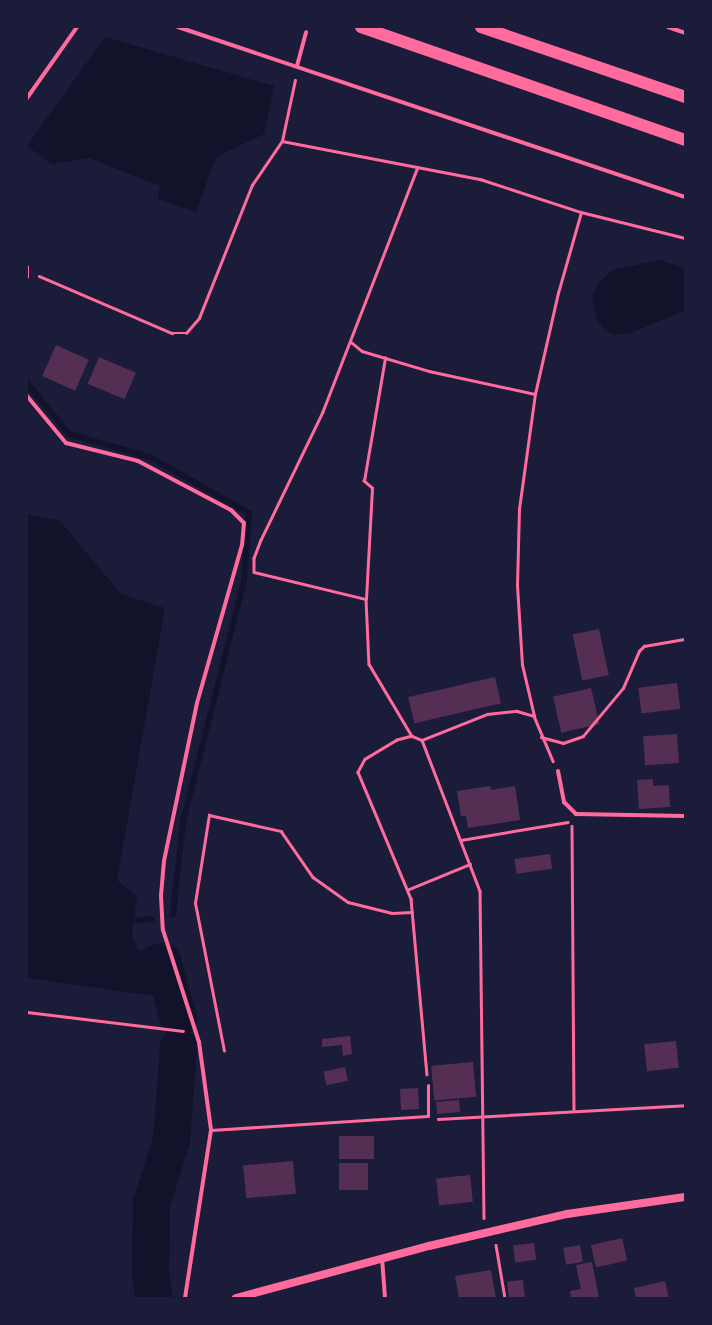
<!DOCTYPE html>
<style>
body{margin:0}
#map{position:relative;width:712px;height:1325px;overflow:hidden;background:#1b1b3a;font-family:Quicksand,sans-serif}
div>[style]{position:absolute}
[style*='--x']{left:calc(var(--x)*1px);top:calc(var(--y)*1px);width:calc(var(--w)*1px);rotate:calc(var(--a)*1deg)}
.water>*{inset:0;background:#12122b}
.stream>*{height:6px;margin:-3px;padding:0 3px;transform-origin:3px;border-radius:3px;background:#12122b}
.river>*{height:37px;margin:-18.5px;padding:0 18.5px;transform-origin:18.5px;border-radius:18.5px;background:#12122b}
.building>*{inset:0;background:#542f53;transform-origin:0 0}
.path>*{height:2.5px;margin:-1.25px;padding:0 1.25px;transform-origin:1.25px;border-radius:1.25px;background:#ff6b9d}
.service>*{height:3px;margin:-1.5px;padding:0 1.5px;transform-origin:1.5px;border-radius:1.5px;background:#ff6b9d}
.minor>*{height:4px;margin:-2px;padding:0 2px;transform-origin:2px;border-radius:2px;background:#ff6b9d}
.secondary>*{height:8px;margin:-4px;padding:0 4px;transform-origin:4px;border-radius:4px;background:#ff6b9d}
.motorway>*{height:12px;margin:-6px;padding:0 6px;transform-origin:6px;border-radius:6px;background:#ff6b9d}
span{translate:-50% -50%;white-space:nowrap;text-align:center;line-height:1.15;-webkit-text-stroke:3.5px #1b1b3a;paint-order:stroke}
.frame{position:absolute;inset:0;border:28px solid #1b1b3a;pointer-events:none}
</style>
<div id="map">
<div class="water">
<i style="clip-path:polygon(105px 37px,274px 86px,264px 134px,216px 157px,196px 212px,158px 199px,160px 186px,89px 158px,52px 164px,27px 146px)"></i>
<i style="clip-path:polygon(659px 260px,685px 268px,685px 310px,631px 333px,614px 335px,607px 331px,598px 322px,592px 297px,600px 281px,613px 270px)"></i>
<i style="clip-path:polygon(27px 514px,60px 521px,121px 594px,165px 608px,117px 880px,137px 896px,132px 934px,156px 996px,27px 978px)"></i>
</div>
<div class="stream">
<i style="--x:27;--y:383;--w:66;--a:50.5"></i>
<i style="--x:69;--y:434;--w:84;--a:15.9"></i>
<i style="--x:150;--y:457;--w:114;--a:29.5"></i>
<i style="--x:249;--y:513;--w:68;--a:94.2"></i>
<i style="--x:244;--y:581;--w:249;--a:104.2"></i>
<i style="--x:183;--y:822;--w:93;--a:96.2"></i>
<i style="--x:126;--y:921;--w:26;--a:-4"></i>
</div>
<div class="river">
<i style="--x:142;--y:969;--w:22;--a:-22"></i>
<i style="--x:162;--y:961;--w:59;--a:74.3"></i>
<i style="--x:154;--y:1298;--w:23;--a:-100"></i>
<i style="--x:150;--y:1275;--w:72;--a:-89.2"></i>
<i style="--x:151;--y:1203;--w:66;--a:-72.4"></i>
<i style="--x:171;--y:1140;--w:94;--a:-85.7"></i>
</div>
<div class="building">
<i style="left:56px;top:345px;width:36px;height:34px;rotate:24deg"></i>
<i style="left:99px;top:357px;width:40px;height:29px;rotate:23deg"></i>
<i style="left:599px;top:629px;width:47px;height:27px;rotate:78deg"></i>
<i style="left:495px;top:677px;width:27px;height:89px;rotate:77deg"></i>
<i style="left:677px;top:683px;width:26px;height:39px;rotate:83deg"></i>
<i style="left:591px;top:688px;width:37px;height:39px;rotate:77deg"></i>
<i style="left:677px;top:734px;width:29px;height:34px;rotate:86deg"></i>
<i style="clip-path:polygon(653px 779px,653px 786px,669px 785px,670px 807px,639px 809px,637px 780px)"></i>
<i style="clip-path:polygon(490px 786px,491px 790px,515px 786px,520px 820px,468px 828px,466px 816px,461px 816px,457px 791px)"></i>
<i style="left:550px;top:854px;width:15px;height:36px;rotate:82deg"></i>
<i style="clip-path:polygon(350px 1036px,352px 1054px,343px 1056px,342px 1045px,322px 1047px,322px 1039px)"></i>
<i style="left:676px;top:1041px;width:27px;height:32px;rotate:84deg"></i>
<i style="left:473px;top:1062px;width:35px;height:42px;rotate:85deg"></i>
<i style="left:345px;top:1067px;width:14px;height:22px;rotate:78deg"></i>
<i style="left:418px;top:1088px;width:21px;height:18px;rotate:87deg"></i>
<i style="left:459px;top:1100px;width:12px;height:23px;rotate:85deg"></i>
<i style="left:339px;top:1136px;width:35px;height:23px"></i>
<i style="left:293px;top:1161px;width:33px;height:50px;rotate:85deg"></i>
<i style="left:339px;top:1163px;width:29px;height:27px"></i>
<i style="left:470px;top:1175px;width:27px;height:34px;rotate:84deg"></i>
<i style="left:622px;top:1238px;width:23px;height:32px;rotate:77deg"></i>
<i style="left:534px;top:1243px;width:17px;height:21px;rotate:83deg"></i>
<i style="left:580px;top:1245px;width:17px;height:17px;rotate:80deg"></i>
<i style="clip-path:polygon(592px 1262px,599px 1298px,571px 1298px,570px 1291px,581px 1289px,576px 1265px)"></i>
<i style="clip-path:polygon(491px 1270px,496px 1298px,459px 1298px,455px 1276px)"></i>
<i style="left:523px;top:1280px;width:18px;height:16px;rotate:84deg"></i>
<i style="clip-path:polygon(665px 1281px,669px 1298px,636px 1298px,634px 1288px)"></i>
</div>
<div class="path">
<i style="--x:282;--y:141;--w:62;--a:-78"></i>
<i style="--x:418;--y:167;--w:263;--a:111.2"></i>
<i style="--x:323;--y:412;--w:142;--a:115.8"></i>
<i style="--x:261;--y:540;--w:19;--a:111"></i>
<i style="--x:254;--y:558;--w:14;--a:90"></i>
<i style="--x:254;--y:572;--w:115;--a:13.6"></i>
<i style="--x:366;--y:599;--w:65;--a:87.4"></i>
<i style="--x:369;--y:664;--w:84;--a:59.2"></i>
<i style="--x:412;--y:736;--w:11;--a:22"></i>
<i style="--x:422;--y:740;--w:70;--a:-21.8"></i>
<i style="--x:487;--y:714;--w:30;--a:-6"></i>
<i style="--x:517;--y:711;--w:18;--a:16"></i>
<i style="--x:534;--y:716;--w:49;--a:67.1"></i>
<i style="--x:39;--y:276;--w:145;--a:23.2"></i>
<i style="--x:172;--y:333;--w:14;--a:0"></i>
<i style="--x:186;--y:333;--w:20;--a:-49"></i>
<i style="--x:199;--y:318;--w:143;--a:-68.3"></i>
<i style="--x:252;--y:185;--w:53;--a:-55.7"></i>
<i style="--x:282;--y:141;--w:202;--a:10.9"></i>
<i style="--x:480;--y:179;--w:106;--a:18.1"></i>
<i style="--x:581;--y:212;--w:107;--a:14"></i>
<i style="--x:351;--y:342;--w:14;--a:39"></i>
<i style="--x:362;--y:351;--w:70;--a:16.6"></i>
<i style="--x:429;--y:371;--w:108;--a:12.2"></i>
<i style="--x:366;--y:599;--w:111;--a:-86.9"></i>
<i style="--x:372;--y:488;--w:11;--a:-139"></i>
<i style="--x:364;--y:481;--w:125;--a:-80.3"></i>
<i style="--x:534;--y:716;--w:52;--a:-103.2"></i>
<i style="--x:522;--y:665;--w:80;--a:-93.6"></i>
<i style="--x:517;--y:585;--w:76;--a:-88.5"></i>
<i style="--x:519;--y:509;--w:116;--a:-82.1"></i>
<i style="--x:535;--y:394;--w:104;--a:-77.2"></i>
<i style="--x:558;--y:293;--w:84;--a:-74.1"></i>
<i style="--x:412;--y:736;--w:16;--a:165"></i>
<i style="--x:397;--y:740;--w:37;--a:149"></i>
<i style="--x:365;--y:759;--w:15;--a:118"></i>
<i style="--x:358;--y:772;--w:138;--a:67.3"></i>
<i style="--x:411;--y:899;--w:176;--a:84.8"></i>
<i style="--x:541;--y:737;--w:23;--a:15"></i>
<i style="--x:563;--y:743;--w:21;--a:-19"></i>
<i style="--x:583;--y:736;--w:62;--a:-50.2"></i>
<i style="--x:623;--y:688;--w:40;--a:-66.6"></i>
<i style="--x:639;--y:651;--w:7;--a:-45"></i>
<i style="--x:644;--y:646;--w:42;--a:-9.7"></i>
<i style="--x:422;--y:740;--w:162;--a:69"></i>
<i style="--x:480;--y:891;--w:327;--a:89.3"></i>
<i style="--x:572;--y:826;--w:285;--a:89.6"></i>
<i style="--x:461;--y:840;--w:108;--a:-9.6"></i>
<i style="--x:407;--y:890;--w:68;--a:-22.4"></i>
<i style="--x:27;--y:1012;--w:157;--a:6.9"></i>
<i style="--x:224;--y:1051;--w:151;--a:-101.1"></i>
<i style="--x:195;--y:903;--w:89;--a:-81"></i>
<i style="--x:209;--y:815;--w:74;--a:12.5"></i>
<i style="--x:281;--y:831;--w:56;--a:55.2"></i>
<i style="--x:313;--y:877;--w:43;--a:35.5"></i>
<i style="--x:348;--y:902;--w:45;--a:14"></i>
<i style="--x:392;--y:913;--w:20;--a:-3"></i>
<i style="--x:438;--y:1119;--w:247;--a:-3.2"></i>
<i style="--x:496;--y:1245;--w:54;--a:80.4"></i>
</div>
<div class="service">
<i style="--x:211;--y:1130;--w:217;--a:-3.7"></i>
<i style="--x:428;--y:1116;--w:31;--a:-90"></i>
</div>
<div class="minor">
<i style="--x:178;--y:27;--w:535;--a:18.54"></i>
<i style="--x:668;--y:27;--w:18;--a:19"></i>
<i style="--x:297;--y:66;--w:35;--a:-75"></i>
<i style="--x:27;--y:98;--w:87;--a:-54.8"></i>
<i style="--x:27;--y:267;--w:10;--a:90"></i>
<i style="--x:27;--y:396;--w:61;--a:50.3"></i>
<i style="--x:66;--y:443;--w:74;--a:14"></i>
<i style="--x:138;--y:461;--w:105;--a:27.8"></i>
<i style="--x:231;--y:510;--w:18;--a:45"></i>
<i style="--x:244;--y:523;--w:22;--a:95"></i>
<i style="--x:242;--y:545;--w:164;--a:105.9"></i>
<i style="--x:197;--y:703;--w:161;--a:101.8"></i>
<i style="--x:164;--y:861;--w:35;--a:95"></i>
<i style="--x:161;--y:896;--w:34;--a:87"></i>
<i style="--x:163;--y:930;--w:118;--a:72.2"></i>
<i style="--x:199;--y:1042;--w:89;--a:82.2"></i>
<i style="--x:211;--y:1130;--w:170;--a:98.8"></i>
<i style="--x:558;--y:771;--w:32;--a:79"></i>
<i style="--x:564;--y:802;--w:17;--a:45"></i>
<i style="--x:576;--y:814;--w:109;--a:1.1"></i>
<i style="--x:382;--y:1258;--w:40;--a:85.7"></i>
</div>
<div class="secondary">
<i style="--x:236;--y:1298;--w:200;--a:-15.1"></i>
<i style="--x:429;--y:1246;--w:142;--a:-13.1"></i>
<i style="--x:567;--y:1214;--w:119;--a:-8.2"></i>
</div>
<div class="motorway">
<i style="--x:361;--y:27;--w:343;--a:19.2"></i>
<i style="--x:481;--y:27;--w:216;--a:18.9"></i>
</div>
<div class="frame"></div>
</div>
